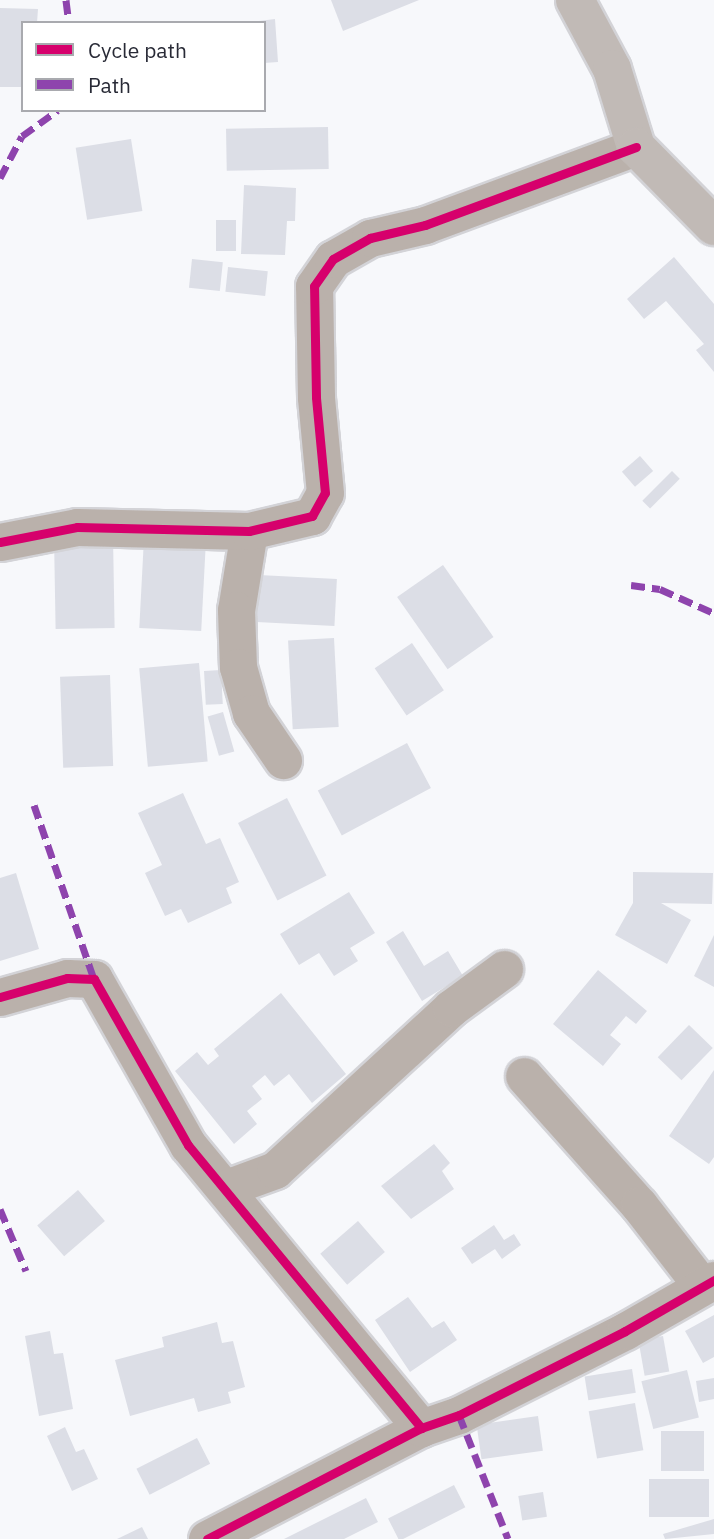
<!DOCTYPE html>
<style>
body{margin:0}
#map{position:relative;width:714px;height:1539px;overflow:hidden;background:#f7f8fb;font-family:"IBM Plex Sans",sans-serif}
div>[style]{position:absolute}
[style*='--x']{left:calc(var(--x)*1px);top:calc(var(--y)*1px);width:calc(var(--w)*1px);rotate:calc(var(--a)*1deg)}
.building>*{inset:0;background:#dcdee6;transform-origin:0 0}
.roads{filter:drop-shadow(2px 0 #d3d3d7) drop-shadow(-2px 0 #d3d3d7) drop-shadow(0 2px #d3d3d7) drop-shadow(0 -2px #d3d3d7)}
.street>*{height:37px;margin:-18.5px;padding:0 18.5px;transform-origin:18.5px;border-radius:18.5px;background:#bab1ab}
.secondary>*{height:38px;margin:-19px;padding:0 19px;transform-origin:19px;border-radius:19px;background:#c1bab6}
.quiet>*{height:7px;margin-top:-3.5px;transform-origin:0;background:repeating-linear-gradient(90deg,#8e44ad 0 14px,transparent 0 21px)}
.cycleway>*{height:9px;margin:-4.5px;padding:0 4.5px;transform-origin:4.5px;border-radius:4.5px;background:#d6006c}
span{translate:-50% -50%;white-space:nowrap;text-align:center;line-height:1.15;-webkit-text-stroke:7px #fff;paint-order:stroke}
.legend{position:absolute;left:21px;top:21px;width:245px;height:91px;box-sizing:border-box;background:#fff;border:2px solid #a9aaaf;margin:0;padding:9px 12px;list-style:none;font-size:21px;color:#282a36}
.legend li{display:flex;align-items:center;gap:14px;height:35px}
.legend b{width:35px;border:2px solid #a9aaaf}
</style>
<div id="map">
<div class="building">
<i style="clip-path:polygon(331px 0,419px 0,343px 31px)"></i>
<i style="clip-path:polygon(0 8px,38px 9px,37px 23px,23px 23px,23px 87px,0 87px)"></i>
<i style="clip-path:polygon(275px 19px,278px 62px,264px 63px,264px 23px,259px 21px)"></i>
<i style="left:328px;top:127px;width:42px;height:102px;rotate:89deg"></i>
<i style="left:131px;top:139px;width:73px;height:56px;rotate:81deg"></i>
<i style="clip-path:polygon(244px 185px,296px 188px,295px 221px,287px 221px,285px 255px,241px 254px)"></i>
<i style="left:216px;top:220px;width:20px;height:31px"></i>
<i style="clip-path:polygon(674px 257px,714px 304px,714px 372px,696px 350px,704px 344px,666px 301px,644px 319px,627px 299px)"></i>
<i style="left:192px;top:259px;width:31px;height:29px;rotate:6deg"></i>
<i style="left:228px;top:267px;width:40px;height:25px;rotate:6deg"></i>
<i style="left:640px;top:456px;width:20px;height:24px;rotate:49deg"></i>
<i style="left:672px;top:471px;width:11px;height:42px;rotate:45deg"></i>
<i style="left:113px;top:536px;width:92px;height:59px;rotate:89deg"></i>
<i style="left:144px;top:538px;width:62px;height:90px;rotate:3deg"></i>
<i style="left:443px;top:565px;width:88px;height:56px;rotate:55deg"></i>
<i style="left:259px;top:575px;width:78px;height:47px;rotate:3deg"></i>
<i style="left:334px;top:638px;width:89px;height:46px;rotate:87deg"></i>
<i style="left:412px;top:643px;width:57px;height:45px;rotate:56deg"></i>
<i style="left:199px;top:663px;width:99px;height:60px;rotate:85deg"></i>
<i style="left:221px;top:670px;width:34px;height:17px;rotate:87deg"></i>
<i style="left:110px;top:675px;width:91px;height:50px;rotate:88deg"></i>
<i style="left:223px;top:712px;width:41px;height:16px;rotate:74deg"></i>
<i style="left:407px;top:743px;width:51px;height:101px;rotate:62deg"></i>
<i style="clip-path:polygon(183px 793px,206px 844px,220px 838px,239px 882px,226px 888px,232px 903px,188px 923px,181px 909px,165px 916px,145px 873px,162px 865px,138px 813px)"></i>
<i style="left:287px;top:798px;width:87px;height:55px;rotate:63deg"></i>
<i style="clip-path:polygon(633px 872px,713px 873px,712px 904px,661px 903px,691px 920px,667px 964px,615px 935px,633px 903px)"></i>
<i style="clip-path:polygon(16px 873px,39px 949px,0 961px,0 878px)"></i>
<i style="clip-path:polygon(349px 892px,375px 933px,350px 948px,358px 961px,334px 976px,319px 953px,299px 965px,280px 934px)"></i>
<i style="clip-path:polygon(403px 931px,424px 966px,448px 951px,463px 976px,422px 1001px,386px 942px)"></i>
<i style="clip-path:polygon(714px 935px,714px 987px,694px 976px)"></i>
<i style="clip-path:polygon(598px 970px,647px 1011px,636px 1024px,626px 1016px,610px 1035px,621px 1044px,603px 1066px,553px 1024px)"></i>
<i style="clip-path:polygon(281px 993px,346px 1074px,312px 1103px,289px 1074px,274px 1086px,265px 1075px,252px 1086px,262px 1099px,247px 1111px,257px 1124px,234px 1144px,175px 1071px,197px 1052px,208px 1065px,219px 1056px,214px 1049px)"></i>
<i style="left:689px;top:1025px;width:33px;height:45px;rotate:44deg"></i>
<i style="clip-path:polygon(714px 1070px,714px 1157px,709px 1164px,669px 1136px)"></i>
<i style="clip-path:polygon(434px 1144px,450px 1163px,442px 1171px,454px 1189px,411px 1219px,381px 1186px)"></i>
<i style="left:78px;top:1190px;width:41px;height:54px;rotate:49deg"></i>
<i style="left:358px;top:1221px;width:41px;height:50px;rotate:49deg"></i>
<i style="clip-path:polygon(494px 1225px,504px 1240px,514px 1234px,521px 1245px,502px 1259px,495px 1249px,472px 1264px,461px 1248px)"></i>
<i style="clip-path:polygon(408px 1297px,432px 1328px,444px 1321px,457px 1340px,410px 1372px,375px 1320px)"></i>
<i style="clip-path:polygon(714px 1315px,714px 1357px,703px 1363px,685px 1331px)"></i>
<i style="clip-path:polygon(217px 1322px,222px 1343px,233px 1341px,245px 1387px,228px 1392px,231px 1403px,198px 1412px,194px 1398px,130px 1416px,115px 1360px,164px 1347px,162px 1337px)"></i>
<i style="clip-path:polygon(50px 1331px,54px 1354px,63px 1353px,73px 1409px,39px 1416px,25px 1336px)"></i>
<i style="left:663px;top:1336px;width:36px;height:25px;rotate:80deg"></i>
<i style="left:632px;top:1369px;width:24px;height:48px;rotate:81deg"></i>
<i style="left:687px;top:1370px;width:49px;height:47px;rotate:76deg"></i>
<i style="clip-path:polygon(714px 1378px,714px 1399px,699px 1402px,696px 1381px)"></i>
<i style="left:635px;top:1403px;width:48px;height:47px;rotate:80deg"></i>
<i style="left:538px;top:1416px;width:35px;height:62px;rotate:82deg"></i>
<i style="clip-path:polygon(65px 1427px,76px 1452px,84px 1449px,98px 1479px,72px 1491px,47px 1436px)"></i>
<i style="left:661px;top:1431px;width:43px;height:40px"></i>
<i style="left:197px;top:1438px;width:29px;height:68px;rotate:63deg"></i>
<i style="left:649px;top:1479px;width:60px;height:38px"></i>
<i style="left:454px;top:1485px;width:25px;height:74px;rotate:63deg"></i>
<i style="left:543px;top:1492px;width:25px;height:25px;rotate:81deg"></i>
<i style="clip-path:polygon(366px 1498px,378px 1522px,344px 1539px,284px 1539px)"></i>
<i style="clip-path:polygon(714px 1519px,714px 1534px,665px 1539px,663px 1534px)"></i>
<i style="clip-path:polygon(142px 1527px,148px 1539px,117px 1539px)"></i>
</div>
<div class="roads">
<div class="street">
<i style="--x:249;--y:531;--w:80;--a:99.3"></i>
<i style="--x:236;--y:610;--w:57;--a:88"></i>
<i style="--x:238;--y:667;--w:48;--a:74.2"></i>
<i style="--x:251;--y:713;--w:57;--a:55.8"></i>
<i style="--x:0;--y:542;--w:78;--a:-11"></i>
<i style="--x:77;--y:527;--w:172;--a:1.3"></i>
<i style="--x:249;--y:531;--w:65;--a:-13.4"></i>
<i style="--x:312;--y:516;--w:26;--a:-61"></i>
<i style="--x:325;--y:493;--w:96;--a:-95.4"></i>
<i style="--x:316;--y:397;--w:111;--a:-91"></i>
<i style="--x:314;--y:286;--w:33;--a:-55"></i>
<i style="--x:333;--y:259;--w:43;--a:-29.6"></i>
<i style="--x:370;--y:238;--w:57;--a:-13.3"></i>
<i style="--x:425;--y:225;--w:225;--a:-20.3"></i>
<i style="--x:0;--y:997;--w:70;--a:-15.8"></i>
<i style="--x:67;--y:978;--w:27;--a:2"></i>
<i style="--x:94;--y:979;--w:191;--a:60.5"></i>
<i style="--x:188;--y:1145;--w:367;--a:50.5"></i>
<i style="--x:524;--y:1076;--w:173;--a:48.3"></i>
<i style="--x:639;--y:1205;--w:101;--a:52.2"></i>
<i style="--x:226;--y:1188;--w:52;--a:-20.2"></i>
<i style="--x:275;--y:1170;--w:239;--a:-42.6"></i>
<i style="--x:451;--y:1008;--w:66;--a:-36.3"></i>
<i style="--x:207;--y:1539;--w:241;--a:-27.4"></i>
<i style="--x:421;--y:1428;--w:40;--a:-18.9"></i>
<i style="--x:459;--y:1415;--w:186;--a:-26.8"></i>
<i style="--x:625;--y:1331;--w:103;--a:-29.8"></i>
</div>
<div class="secondary">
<i style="--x:575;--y:0;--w:78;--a:61.8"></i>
<i style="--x:612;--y:69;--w:82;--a:72.9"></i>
<i style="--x:636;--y:147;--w:111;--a:45.4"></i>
</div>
</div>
<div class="quiet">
<i style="--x:66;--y:0;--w:23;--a:83"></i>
<i style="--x:0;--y:178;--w:47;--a:-62.4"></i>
<i style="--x:22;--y:136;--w:44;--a:-35.8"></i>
<i style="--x:631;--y:585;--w:29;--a:8"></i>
<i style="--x:660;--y:589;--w:59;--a:24"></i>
<i style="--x:34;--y:805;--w:184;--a:71"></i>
<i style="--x:0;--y:1209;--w:67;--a:67.2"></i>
<i style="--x:459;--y:1415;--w:133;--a:68.4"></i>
</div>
<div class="cycleway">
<i style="--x:0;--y:542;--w:78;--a:-11"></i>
<i style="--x:77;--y:527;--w:172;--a:1.3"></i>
<i style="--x:249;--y:531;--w:65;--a:-13.4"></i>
<i style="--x:312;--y:516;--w:26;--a:-61"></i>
<i style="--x:325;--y:493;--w:96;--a:-95.4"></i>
<i style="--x:316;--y:397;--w:111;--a:-91"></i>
<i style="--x:314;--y:286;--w:33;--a:-55"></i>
<i style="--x:333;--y:259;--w:43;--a:-29.6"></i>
<i style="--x:370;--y:238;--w:57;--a:-13.3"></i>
<i style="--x:425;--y:225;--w:225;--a:-20.3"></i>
<i style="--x:0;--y:997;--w:70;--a:-15.8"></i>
<i style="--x:67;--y:978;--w:27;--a:2"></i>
<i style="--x:94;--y:979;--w:191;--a:60.5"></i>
<i style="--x:188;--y:1145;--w:367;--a:50.5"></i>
<i style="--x:207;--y:1539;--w:241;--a:-27.4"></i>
<i style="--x:421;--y:1428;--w:40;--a:-18.9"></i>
<i style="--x:459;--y:1415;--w:186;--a:-26.8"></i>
<i style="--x:625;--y:1331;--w:103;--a:-29.8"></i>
</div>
<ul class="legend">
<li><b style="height:9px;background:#d6006c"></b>Cycle path</li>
<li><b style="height:9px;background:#8e44ad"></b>Path</li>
</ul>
</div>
